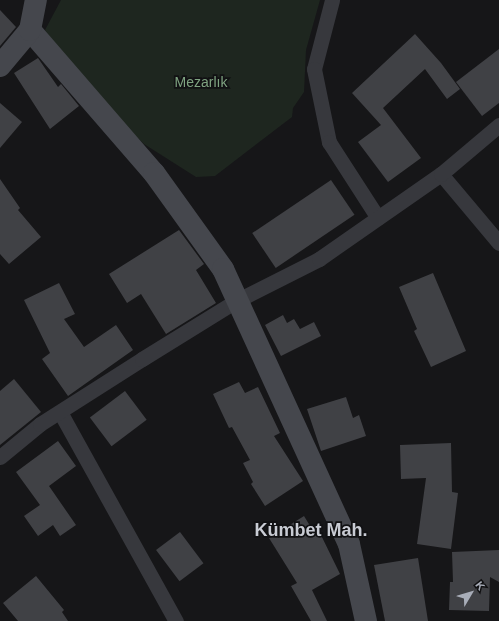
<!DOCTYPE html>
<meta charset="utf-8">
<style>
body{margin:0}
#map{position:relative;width:499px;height:621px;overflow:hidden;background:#161618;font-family:Helvetica,sans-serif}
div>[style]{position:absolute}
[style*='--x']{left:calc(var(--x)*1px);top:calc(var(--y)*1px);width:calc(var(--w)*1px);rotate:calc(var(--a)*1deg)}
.green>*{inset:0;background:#1e261f}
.building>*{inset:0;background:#404145;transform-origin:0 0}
.street>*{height:15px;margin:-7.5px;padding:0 7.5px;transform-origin:7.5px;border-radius:7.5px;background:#37383d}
.secondary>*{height:22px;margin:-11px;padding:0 11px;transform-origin:11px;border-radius:11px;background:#45474d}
span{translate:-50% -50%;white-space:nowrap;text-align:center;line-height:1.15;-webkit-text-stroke:3.5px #111113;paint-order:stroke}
.park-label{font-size:14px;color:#7fa381}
.district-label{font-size:18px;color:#c9ccd4;font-weight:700}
.north{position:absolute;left:451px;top:573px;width:40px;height:40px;-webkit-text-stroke:3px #111113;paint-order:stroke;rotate:52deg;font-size:11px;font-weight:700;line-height:16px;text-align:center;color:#a8adb8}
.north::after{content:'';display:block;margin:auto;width:14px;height:18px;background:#a8adb8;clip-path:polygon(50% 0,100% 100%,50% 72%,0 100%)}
</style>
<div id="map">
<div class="green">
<i style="clip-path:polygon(61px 0,320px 0,306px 50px,304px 92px,293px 108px,292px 117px,215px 176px,196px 177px,144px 144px,79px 81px,45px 30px)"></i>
</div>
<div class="building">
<i style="clip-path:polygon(0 10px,16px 27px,0 46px)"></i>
<i style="clip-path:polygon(415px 34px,441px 63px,460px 89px,447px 99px,425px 69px,383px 108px,421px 158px,388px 182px,358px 142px,381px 125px,352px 93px)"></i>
<i style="clip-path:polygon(499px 49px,499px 103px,482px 116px,456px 82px)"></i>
<i style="clip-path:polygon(38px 58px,58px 87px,61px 84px,79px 106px,50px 129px,14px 73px)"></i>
<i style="clip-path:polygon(0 103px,22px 122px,0 148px)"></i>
<i style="clip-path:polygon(0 179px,20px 208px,18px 210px,41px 237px,9px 264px,0 254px)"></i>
<i style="left:331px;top:180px;width:42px;height:95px;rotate:56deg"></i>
<i style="clip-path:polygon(179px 230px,204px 264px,196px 270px,216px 303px,166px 334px,141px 294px,127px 303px,109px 274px)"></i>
<i style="clip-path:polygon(433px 273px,466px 351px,431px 367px,414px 331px,417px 329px,399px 287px)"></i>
<i style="clip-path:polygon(59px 283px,75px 314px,64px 319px,84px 347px,116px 325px,133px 350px,68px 396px,42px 359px,50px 353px,24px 300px)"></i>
<i style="clip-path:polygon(283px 315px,287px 323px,294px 319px,300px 329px,314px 322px,321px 336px,281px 356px,265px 325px)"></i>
<i style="clip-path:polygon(14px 379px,41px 412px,0 445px,0 391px)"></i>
<i style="clip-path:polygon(239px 382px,245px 393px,258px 387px,280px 433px,274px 436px,303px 481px,265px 506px,251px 484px,253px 482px,243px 463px,250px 460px,232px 427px,229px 428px,213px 394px)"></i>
<i style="left:125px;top:391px;width:36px;height:44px;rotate:53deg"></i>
<i style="clip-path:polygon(346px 397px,353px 418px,359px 415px,366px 436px,321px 451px,307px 409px)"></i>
<i style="clip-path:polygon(58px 441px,76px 466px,49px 486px,76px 525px,60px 536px,53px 525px,38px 536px,24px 516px,40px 505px,16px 472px)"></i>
<i style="clip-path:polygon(451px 443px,452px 492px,458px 493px,451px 549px,417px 544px,426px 478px,401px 479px,400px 445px)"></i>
<i style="clip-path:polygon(304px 516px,315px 534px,319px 531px,340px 574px,312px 590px,327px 621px,311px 621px,291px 586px,297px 583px,269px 538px)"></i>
<i style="left:180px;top:532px;width:39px;height:30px;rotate:53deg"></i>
<i style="clip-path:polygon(499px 550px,499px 582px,490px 577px,489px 611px,449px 610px,450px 582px,453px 582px,452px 552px)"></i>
<i style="clip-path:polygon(418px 558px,428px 621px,385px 621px,374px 565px)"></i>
<i style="clip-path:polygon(36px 576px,64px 610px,62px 612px,68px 621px,18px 621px,3px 603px)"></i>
</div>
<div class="street">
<i style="--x:332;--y:0;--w:71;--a:104.6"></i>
<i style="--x:314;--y:69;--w:75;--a:78.4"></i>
<i style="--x:329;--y:142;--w:90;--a:57.2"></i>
<i style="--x:441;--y:174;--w:90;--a:50"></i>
<i style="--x:60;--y:412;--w:239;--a:61"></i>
<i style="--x:0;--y:457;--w:52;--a:-39.5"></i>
<i style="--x:40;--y:424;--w:121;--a:-32.5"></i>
<i style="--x:142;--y:359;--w:110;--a:-31.7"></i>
<i style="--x:236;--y:301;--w:93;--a:-26.8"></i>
<i style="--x:319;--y:259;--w:149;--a:-34.9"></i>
<i style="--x:441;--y:174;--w:76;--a:-40.2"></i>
</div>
<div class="secondary">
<i style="--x:30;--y:30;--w:189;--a:49.1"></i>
<i style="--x:154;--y:173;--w:118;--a:54.3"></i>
<i style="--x:223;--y:269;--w:302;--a:65.4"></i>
<i style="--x:349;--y:544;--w:79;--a:77.6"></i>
<i style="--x:0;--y:66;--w:47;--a:-50.2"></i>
<i style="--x:30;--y:30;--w:31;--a:-79"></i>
</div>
<div class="park-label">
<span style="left:201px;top:82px">Mezarlık</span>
</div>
<div class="district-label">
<span style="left:311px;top:530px">Kümbet Mah.</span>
</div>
<div class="north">K</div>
</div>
